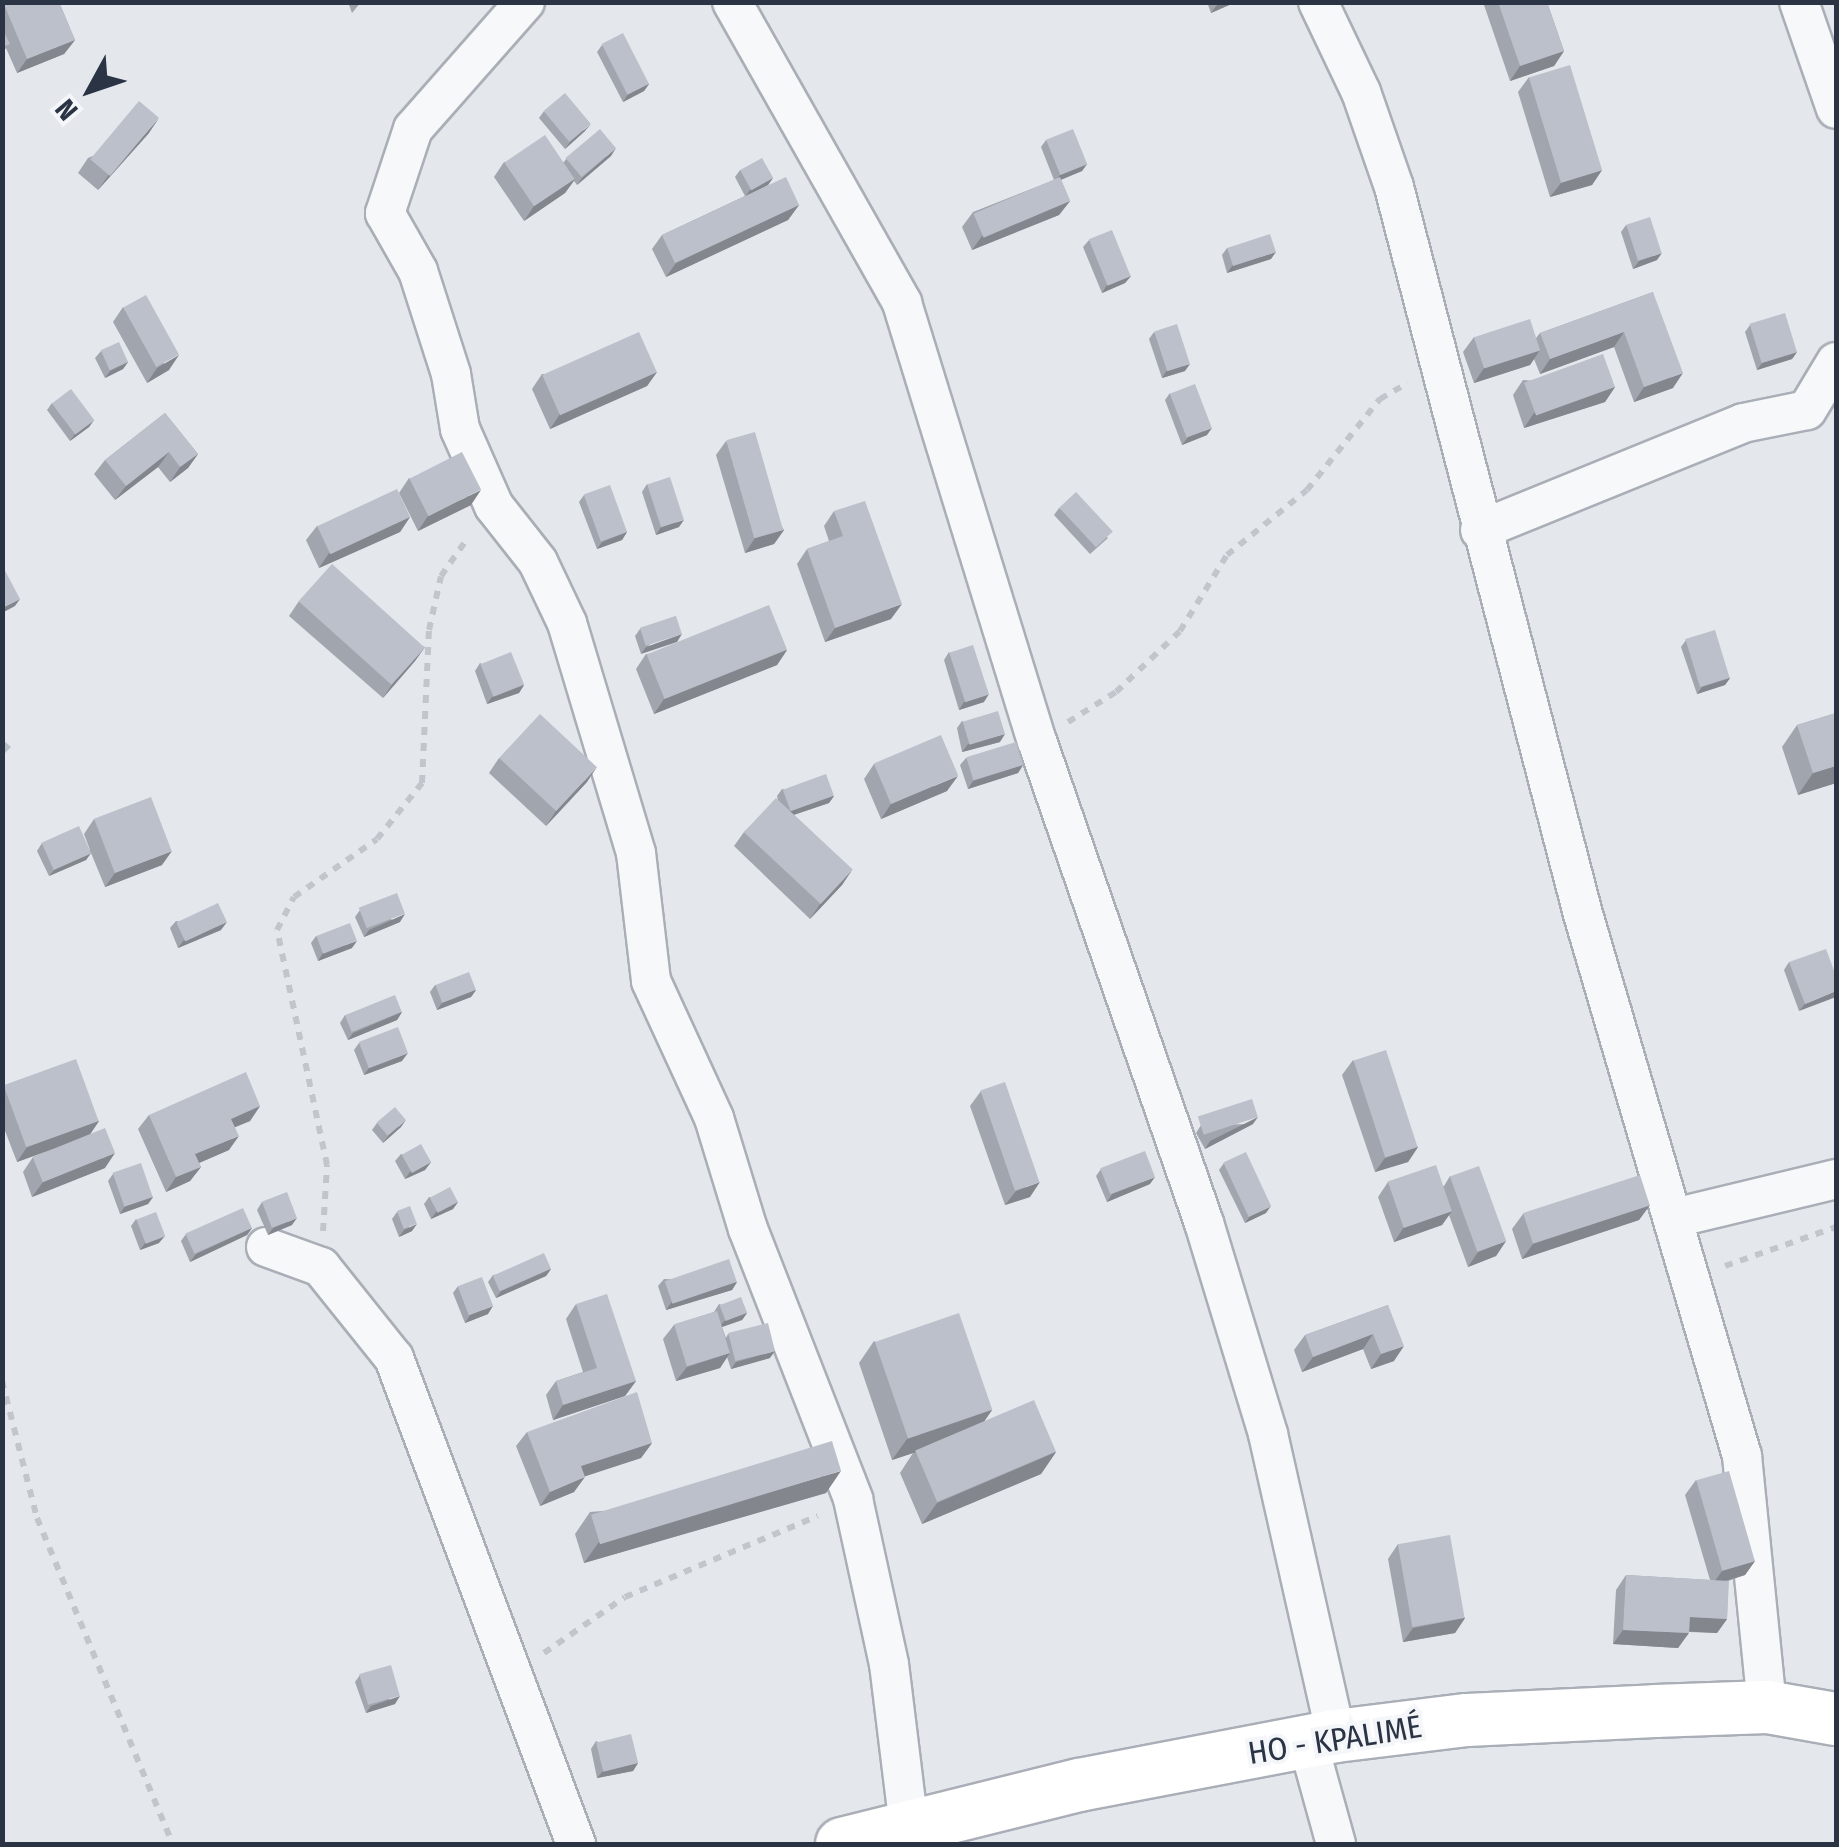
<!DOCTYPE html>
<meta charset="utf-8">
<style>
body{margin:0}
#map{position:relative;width:1839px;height:1847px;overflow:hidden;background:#e4e7ec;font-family:"Fira Sans Condensed",sans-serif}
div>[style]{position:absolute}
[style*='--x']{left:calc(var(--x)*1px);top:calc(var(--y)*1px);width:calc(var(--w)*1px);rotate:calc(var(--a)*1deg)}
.path>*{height:6px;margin-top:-3px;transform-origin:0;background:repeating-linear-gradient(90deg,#c2c5cb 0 8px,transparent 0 16px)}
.roads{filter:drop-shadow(2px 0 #a9aeb7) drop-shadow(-2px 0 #a9aeb7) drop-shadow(0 2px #a9aeb7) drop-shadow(0 -2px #a9aeb7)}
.minor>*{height:38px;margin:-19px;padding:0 19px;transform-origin:19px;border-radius:19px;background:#f7f8fa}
.secondary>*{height:52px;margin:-26px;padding:0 26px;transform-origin:26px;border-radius:26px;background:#fff}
.wall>*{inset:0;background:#a1a5ae}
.shaded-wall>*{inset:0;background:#83868d}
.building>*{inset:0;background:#bbc0ca;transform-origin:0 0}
span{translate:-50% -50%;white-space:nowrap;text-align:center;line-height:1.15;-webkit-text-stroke:8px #f4f6f9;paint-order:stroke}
.street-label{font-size:32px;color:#2b3445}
.frame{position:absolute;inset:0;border:5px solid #2b3445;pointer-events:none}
.north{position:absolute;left:40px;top:40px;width:100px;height:100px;-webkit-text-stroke:8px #f4f6f9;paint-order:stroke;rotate:230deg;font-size:28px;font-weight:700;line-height:40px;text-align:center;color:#2b3445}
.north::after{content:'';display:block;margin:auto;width:35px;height:45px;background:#2b3445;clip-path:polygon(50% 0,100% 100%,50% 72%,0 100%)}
</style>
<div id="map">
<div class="path">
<i style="--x:1068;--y:722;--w:57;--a:-32"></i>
<i style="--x:1116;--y:692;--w:88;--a:-43.6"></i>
<i style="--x:1180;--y:631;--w:89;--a:-58.3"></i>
<i style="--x:1227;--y:555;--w:103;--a:-39.1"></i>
<i style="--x:1307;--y:490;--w:117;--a:-51.3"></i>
<i style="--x:1380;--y:399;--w:32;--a:-30"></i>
<i style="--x:323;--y:1231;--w:66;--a:-86.5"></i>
<i style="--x:327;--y:1165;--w:240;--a:-102"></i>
<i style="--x:277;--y:930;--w:37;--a:-63"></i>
<i style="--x:294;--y:897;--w:101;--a:-34.9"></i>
<i style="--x:377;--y:839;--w:72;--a:-51.2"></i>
<i style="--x:422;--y:783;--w:153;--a:-87.4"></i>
<i style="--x:429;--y:630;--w:55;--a:-77.5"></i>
<i style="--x:441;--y:576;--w:45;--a:-54.9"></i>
<i style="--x:1725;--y:1266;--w:118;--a:-19.4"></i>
<i style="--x:2;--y:1381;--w:141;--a:75.7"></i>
<i style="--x:37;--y:1518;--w:353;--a:67.4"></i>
<i style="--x:544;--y:1653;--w:98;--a:-34.7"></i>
<i style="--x:625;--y:1597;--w:209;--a:-22.8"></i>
</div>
<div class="roads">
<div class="minor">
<i style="--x:525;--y:2;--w:169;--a:131.4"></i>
<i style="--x:413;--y:129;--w:89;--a:108.4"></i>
<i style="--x:385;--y:213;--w:67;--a:60.4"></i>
<i style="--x:418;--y:271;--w:108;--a:72.2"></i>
<i style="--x:451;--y:374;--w:56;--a:80.7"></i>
<i style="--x:460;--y:429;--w:84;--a:66.2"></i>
<i style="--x:494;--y:506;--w:71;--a:51.8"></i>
<i style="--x:538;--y:562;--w:68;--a:64.6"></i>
<i style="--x:567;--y:623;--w:240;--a:73.3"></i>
<i style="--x:636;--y:853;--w:129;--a:83.3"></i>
<i style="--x:651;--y:981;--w:151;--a:65.3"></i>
<i style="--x:714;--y:1118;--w:116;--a:73"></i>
<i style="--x:748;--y:1229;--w:290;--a:68.7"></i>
<i style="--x:853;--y:1499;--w:169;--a:77.7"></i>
<i style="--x:889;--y:1664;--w:163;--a:83"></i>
<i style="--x:732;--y:2;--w:346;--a:60.5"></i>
<i style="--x:902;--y:303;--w:458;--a:72.9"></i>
<i style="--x:1037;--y:741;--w:510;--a:70.89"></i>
<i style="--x:1204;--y:1223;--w:220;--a:73.1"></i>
<i style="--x:1268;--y:1434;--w:310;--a:77.3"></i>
<i style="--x:1318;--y:2;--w:100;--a:64.5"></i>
<i style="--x:1361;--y:92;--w:101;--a:70.8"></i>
<i style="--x:1394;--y:187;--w:751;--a:75.43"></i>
<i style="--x:1583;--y:914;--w:565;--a:73.65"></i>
<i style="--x:1742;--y:1456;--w:252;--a:84.3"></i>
<i style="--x:1799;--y:2;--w:113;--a:70.9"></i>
<i style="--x:1480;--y:530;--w:284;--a:-22.1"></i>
<i style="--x:1743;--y:423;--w:65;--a:-11.5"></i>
<i style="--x:1807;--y:410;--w:56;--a:-58.9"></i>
<i style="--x:1674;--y:1218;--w:167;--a:-13.5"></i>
<i style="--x:266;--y:1247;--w:59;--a:20"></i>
<i style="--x:321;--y:1267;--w:117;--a:51.3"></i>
<i style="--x:394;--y:1358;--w:519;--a:69.47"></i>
<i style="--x:1308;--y:1743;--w:105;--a:74.5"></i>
</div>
<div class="secondary">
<i style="--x:842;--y:1844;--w:244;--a:-14"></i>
<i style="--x:1079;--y:1785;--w:262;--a:-10.8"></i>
<i style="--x:1336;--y:1736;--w:132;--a:-7"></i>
<i style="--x:1467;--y:1720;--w:188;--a:-2.7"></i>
<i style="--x:1655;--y:1711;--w:112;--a:-2"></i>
<i style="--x:1767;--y:1707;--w:70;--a:9.9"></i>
</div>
</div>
<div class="wall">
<i style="clip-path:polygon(2px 2px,59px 2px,75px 40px,64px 54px,17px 73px,6px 48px,2px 54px)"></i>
<i style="clip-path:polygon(348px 2px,361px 2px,352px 13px)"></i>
<i style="clip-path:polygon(1207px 2px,1236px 2px,1211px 13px)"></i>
<i style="clip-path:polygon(1483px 2px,1547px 2px,1564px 51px,1554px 66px,1510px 81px)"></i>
<i style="clip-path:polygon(602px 45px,649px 84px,644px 91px,623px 102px,597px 52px)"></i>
<i style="clip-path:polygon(1529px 77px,1602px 170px,1592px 185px,1550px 197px,1518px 92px)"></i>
<i style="clip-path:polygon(544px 111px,585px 131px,565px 149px,539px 118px)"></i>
<i style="clip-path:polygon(149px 133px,98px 190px,78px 173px,88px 158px)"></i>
<i style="clip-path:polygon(1046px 140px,1087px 164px,1082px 171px,1061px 180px,1070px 201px,1059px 215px,972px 250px,962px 227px,973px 212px,1054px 180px,1041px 147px)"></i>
<i style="clip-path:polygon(611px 156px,577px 185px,574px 181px,565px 193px,524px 221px,494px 177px,504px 162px,564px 162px,566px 159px)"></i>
<i style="clip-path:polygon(740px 170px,773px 178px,768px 185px,755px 192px,799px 205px,788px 220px,666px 277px,652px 249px,662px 235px,745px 196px,735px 177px)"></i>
<i style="clip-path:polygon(1626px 225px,1657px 260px,1633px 269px,1621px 232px)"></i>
<i style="clip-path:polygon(1089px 240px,1131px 276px,1125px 283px,1102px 293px,1083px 247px)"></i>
<i style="clip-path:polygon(1227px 248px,1271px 259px,1227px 273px,1222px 255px)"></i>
<i style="clip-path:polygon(1653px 292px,1673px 388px,1634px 402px,1614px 347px,1540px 374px,1534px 359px,1530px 365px,1474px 383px,1463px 352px,1474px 337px,1536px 338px,1540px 333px)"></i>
<i style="clip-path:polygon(123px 307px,169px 370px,147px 383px,113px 322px)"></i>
<i style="clip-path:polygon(1750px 325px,1797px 352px,1792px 359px,1757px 370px,1745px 332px)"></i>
<i style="clip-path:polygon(1154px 332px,1185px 371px,1162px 378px,1149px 339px)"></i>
<i style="clip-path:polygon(101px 351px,128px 362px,123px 369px,105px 378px,95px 358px)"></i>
<i style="clip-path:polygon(657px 372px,647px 386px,550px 429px,532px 389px,542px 374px)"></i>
<i style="clip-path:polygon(1523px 380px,1615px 387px,1605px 402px,1524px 428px,1513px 395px)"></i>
<i style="clip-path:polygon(1170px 393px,1207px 435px,1182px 445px,1165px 400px)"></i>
<i style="clip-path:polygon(52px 403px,94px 420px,89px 427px,70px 441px,47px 410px)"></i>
<i style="clip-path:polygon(165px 413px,198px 454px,188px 468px,170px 482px,158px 467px,115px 500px,94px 474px,105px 460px)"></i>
<i style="clip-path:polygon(726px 441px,784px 530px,774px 544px,745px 553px,716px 455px)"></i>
<i style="clip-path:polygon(409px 478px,471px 505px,418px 531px,399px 493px)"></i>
<i style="clip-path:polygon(647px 484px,679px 527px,656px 535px,642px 492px)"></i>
<i style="clip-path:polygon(584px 495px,627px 532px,622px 540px,597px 549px,579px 502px)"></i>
<i style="clip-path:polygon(1059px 508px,1108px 538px,1090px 554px,1054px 515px)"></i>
<i style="clip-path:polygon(834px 511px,891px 619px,825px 642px,797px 564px,807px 549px,829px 541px,824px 526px)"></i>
<i style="clip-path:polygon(410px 517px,400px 532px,319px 568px,306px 540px,317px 526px)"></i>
<i style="clip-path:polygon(299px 601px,425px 647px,415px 661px,383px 698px,289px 616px)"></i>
<i style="clip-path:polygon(676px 616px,641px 654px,635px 636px,640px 629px)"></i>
<i style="clip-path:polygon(1686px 640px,1730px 678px,1725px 685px,1697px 694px,1681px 647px)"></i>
<i style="clip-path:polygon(787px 650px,777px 665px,654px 714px,636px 669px,646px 654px)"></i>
<i style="clip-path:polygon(949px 652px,984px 702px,959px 710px,944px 660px)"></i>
<i style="clip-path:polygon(480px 663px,524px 685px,519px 693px,487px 704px,475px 671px)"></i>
<i style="clip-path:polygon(1836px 713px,1836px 783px,1798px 795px,1782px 747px,1797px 725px)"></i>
<i style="clip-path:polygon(962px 721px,1000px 742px,962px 752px,957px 728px)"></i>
<i style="clip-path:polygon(499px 758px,587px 782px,546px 826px,489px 773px)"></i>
<i style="clip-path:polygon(966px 758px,1023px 765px,1018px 773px,968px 789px,960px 765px)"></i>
<i style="clip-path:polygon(874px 764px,947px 791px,881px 819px,864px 779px)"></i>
<i style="clip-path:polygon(782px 789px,834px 796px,829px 803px,794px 815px,852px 870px,842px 885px,810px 919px,734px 846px,744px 832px,778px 800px,777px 796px)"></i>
<i style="clip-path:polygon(94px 819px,162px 865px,105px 887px,91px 853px,86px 860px,49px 876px,37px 851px,42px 843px,90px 850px,84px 834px)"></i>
<i style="clip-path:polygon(360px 910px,400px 922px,364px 937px,355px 917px)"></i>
<i style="clip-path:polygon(176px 921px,221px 930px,178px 948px,170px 928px)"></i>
<i style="clip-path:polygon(316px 936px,352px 948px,318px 961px,311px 943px)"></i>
<i style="clip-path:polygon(1789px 962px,1836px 976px,1799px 1011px,1784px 970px)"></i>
<i style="clip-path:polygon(435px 985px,476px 990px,471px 997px,437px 1010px,430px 992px)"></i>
<i style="clip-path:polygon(402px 1012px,397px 1020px,348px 1040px,340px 1023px,345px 1015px)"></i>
<i style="clip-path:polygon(359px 1043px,402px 1061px,364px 1075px,354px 1050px)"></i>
<i style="clip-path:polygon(1353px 1060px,1418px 1147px,1408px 1162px,1375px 1172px,1342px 1075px)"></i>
<i style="clip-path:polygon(4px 1085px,99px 1121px,90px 1134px,105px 1168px,32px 1197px,23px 1172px,33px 1157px,58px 1147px,17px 1162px,2px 1123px,2px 1088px)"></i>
<i style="clip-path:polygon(981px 1091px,1030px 1197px,1005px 1205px,970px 1106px)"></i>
<i style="clip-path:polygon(260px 1106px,250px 1121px,235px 1127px,229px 1150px,199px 1163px,201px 1167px,190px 1181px,166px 1192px,138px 1129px,149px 1115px)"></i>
<i style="clip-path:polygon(377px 1123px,401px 1127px,383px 1143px,372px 1130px)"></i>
<i style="clip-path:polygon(1253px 1124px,1205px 1149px,1196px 1133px,1201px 1125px)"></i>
<i style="clip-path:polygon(401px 1154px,431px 1162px,425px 1170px,405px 1179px,395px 1161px)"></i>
<i style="clip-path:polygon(1224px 1163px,1266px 1213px,1245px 1223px,1219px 1170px)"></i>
<i style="clip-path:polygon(1101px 1169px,1150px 1184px,1107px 1202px,1096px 1176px)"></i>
<i style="clip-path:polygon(113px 1174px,153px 1197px,148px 1204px,120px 1214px,108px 1181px)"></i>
<i style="clip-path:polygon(1450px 1176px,1506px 1241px,1496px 1256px,1468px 1267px,1449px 1215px,1442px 1225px,1394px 1242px,1378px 1197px,1388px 1182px,1444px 1186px)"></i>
<i style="clip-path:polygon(429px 1197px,458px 1202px,453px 1209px,431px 1219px,424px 1204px)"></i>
<i style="clip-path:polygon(262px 1202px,292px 1225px,268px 1235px,257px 1210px)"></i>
<i style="clip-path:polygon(1650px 1205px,1639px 1220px,1522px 1259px,1512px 1229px,1523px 1214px)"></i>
<i style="clip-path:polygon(397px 1212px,412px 1231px,399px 1237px,392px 1219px)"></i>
<i style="clip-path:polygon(136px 1219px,159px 1243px,140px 1250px,131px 1226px)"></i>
<i style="clip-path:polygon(252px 1228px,247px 1235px,190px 1262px,181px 1241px,186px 1234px)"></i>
<i style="clip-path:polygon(551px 1269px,546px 1276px,496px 1298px,488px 1282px,493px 1275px)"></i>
<i style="clip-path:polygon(664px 1279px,737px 1282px,732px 1290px,666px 1310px,658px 1286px)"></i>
<i style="clip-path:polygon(458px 1286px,488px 1314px,465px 1323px,453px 1293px)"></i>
<i style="clip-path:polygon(576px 1304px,636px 1381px,625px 1396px,553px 1420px,546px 1395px,556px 1381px,583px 1372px,566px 1319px)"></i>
<i style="clip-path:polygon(719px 1304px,747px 1313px,742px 1320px,722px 1327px,726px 1338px,728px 1334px,770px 1358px,731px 1369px,727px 1357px,720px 1368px,676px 1381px,663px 1339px,674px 1325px,714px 1312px)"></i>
<i style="clip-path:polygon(1388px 1305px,1394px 1361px,1371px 1369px,1363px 1349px,1302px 1372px,1294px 1350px,1305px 1335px)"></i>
<i style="clip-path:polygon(874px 1341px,992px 1410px,984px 1421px,1056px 1452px,1041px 1474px,922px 1524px,900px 1473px,913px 1453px,892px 1460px,859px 1363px)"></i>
<i style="clip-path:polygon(527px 1432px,652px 1443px,641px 1458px,584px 1476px,574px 1492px,540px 1506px,516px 1446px)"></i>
<i style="clip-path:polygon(1696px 1480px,1755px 1561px,1745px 1575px,1728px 1581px,1727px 1619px,1717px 1633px,1689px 1632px,1678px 1648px,1613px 1644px,1616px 1590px,1626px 1575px,1710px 1580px,1685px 1495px)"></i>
<i style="clip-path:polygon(826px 1493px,584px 1563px,575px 1534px,590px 1512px)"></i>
<i style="clip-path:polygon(1398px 1544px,1465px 1618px,1455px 1633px,1403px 1642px,1388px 1559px)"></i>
<i style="clip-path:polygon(360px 1675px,395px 1704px,366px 1713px,355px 1682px)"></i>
<i style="clip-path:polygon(596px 1741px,638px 1763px,633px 1771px,597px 1778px,591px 1749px)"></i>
</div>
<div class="shaded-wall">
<i style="clip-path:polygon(1224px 2px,1236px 2px,1211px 13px,1216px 6px)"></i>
<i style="clip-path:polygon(75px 40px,64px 54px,17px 73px,27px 59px)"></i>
<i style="clip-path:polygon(1564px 51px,1554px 66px,1510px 81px,1520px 66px)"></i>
<i style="clip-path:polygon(649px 84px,644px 91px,623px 102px,628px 94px)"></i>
<i style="clip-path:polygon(159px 118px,149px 133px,98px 190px,108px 176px)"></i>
<i style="clip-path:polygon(591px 124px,585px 131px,565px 149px,570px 142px)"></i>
<i style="clip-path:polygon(616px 148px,611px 156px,577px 185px,582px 178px)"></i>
<i style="clip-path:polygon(1087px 164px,1082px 171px,1055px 182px,1060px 175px)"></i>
<i style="clip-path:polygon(1602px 170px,1592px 185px,1550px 197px,1561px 183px)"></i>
<i style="clip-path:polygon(773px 178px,768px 185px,745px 197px,750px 190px)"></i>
<i style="clip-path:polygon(575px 179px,565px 193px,524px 221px,534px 206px)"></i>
<i style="clip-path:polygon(1070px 201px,1059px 215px,972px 250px,982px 236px)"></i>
<i style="clip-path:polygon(799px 205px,788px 220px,666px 277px,676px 263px)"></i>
<i style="clip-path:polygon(1276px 252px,1271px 259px,1227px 273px,1232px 266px)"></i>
<i style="clip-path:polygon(1662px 253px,1657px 260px,1633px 269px,1639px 261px)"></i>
<i style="clip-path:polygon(1131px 276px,1125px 283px,1102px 293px,1107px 285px)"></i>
<i style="clip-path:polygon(1624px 332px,1614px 347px,1540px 374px,1550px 359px)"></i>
<i style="clip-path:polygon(1540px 350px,1530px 365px,1474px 383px,1484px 368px)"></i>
<i style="clip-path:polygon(1797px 352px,1792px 359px,1757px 370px,1762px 363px)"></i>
<i style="clip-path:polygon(179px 355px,169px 370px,147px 383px,157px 368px)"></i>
<i style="clip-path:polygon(128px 362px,123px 369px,105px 378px,110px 371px)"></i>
<i style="clip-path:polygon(1190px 364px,1185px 371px,1162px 378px,1167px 370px)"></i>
<i style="clip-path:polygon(657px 372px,647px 386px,550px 429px,560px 414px)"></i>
<i style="clip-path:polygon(1683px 373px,1673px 388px,1634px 402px,1644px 387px)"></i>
<i style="clip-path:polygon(1615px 387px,1605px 402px,1524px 428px,1534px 413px)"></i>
<i style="clip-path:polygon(94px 420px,89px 427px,70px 441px,75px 434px)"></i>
<i style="clip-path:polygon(1212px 428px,1207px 435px,1182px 445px,1188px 437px)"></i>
<i style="clip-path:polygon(169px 452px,158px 467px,115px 500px,126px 486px)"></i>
<i style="clip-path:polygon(198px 454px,188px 468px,170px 482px,180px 467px)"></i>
<i style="clip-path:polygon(481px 490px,471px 505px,418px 531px,428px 516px)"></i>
<i style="clip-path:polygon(410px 517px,400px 532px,319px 568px,329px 553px)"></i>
<i style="clip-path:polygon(684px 520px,679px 527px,656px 535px,661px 527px)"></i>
<i style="clip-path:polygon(784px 530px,774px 544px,745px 553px,755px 538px)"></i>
<i style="clip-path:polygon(627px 532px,622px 540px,597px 549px,602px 542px)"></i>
<i style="clip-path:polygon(20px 599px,15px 606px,2px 613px,2px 608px)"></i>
<i style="clip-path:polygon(902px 604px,891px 619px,825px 642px,835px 628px)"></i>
<i style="clip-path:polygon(682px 634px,677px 642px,641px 654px,646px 647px)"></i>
<i style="clip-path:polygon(425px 647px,415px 661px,383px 698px,393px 683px)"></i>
<i style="clip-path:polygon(787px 650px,777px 665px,654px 714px,664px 699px)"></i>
<i style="clip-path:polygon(1730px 678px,1725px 685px,1697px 694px,1702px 687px)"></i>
<i style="clip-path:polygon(524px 685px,519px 693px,487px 704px,492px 697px)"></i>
<i style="clip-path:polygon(989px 694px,984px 702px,959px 710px,964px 702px)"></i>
<i style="clip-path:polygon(1005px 734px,1000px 742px,962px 752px,968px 744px)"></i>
<i style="clip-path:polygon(1023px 765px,1018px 773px,968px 789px,973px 781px)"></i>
<i style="clip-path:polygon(1836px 766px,1836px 783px,1798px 795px,1813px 773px)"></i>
<i style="clip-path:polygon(597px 767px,587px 782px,546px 826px,556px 811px)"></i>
<i style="clip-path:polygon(958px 776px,947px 791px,881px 819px,891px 804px)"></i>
<i style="clip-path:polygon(834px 796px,829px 803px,784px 818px,789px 811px)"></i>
<i style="clip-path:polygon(172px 851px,162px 865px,105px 887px,115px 873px)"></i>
<i style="clip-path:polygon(91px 853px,86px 860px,49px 876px,55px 869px)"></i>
<i style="clip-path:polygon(852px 870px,842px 885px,810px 919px,820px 904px)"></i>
<i style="clip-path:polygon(405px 914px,400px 922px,364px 937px,369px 930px)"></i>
<i style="clip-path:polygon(227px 922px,221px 930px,178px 948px,184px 940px)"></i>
<i style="clip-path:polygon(357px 941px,352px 948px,318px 961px,323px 953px)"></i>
<i style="clip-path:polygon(476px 990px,471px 997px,437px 1010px,442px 1003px)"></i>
<i style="clip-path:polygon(1836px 991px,1836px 997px,1799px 1011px,1805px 1004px)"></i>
<i style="clip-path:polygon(402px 1012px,397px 1020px,348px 1040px,353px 1033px)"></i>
<i style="clip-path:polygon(408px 1053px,402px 1061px,364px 1075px,369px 1068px)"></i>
<i style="clip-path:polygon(260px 1106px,250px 1121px,221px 1133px,231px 1119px)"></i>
<i style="clip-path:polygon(1258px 1117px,1253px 1124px,1205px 1149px,1210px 1141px)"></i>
<i style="clip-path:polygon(406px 1120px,401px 1127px,383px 1143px,388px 1136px)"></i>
<i style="clip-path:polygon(99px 1121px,89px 1136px,17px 1162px,27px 1147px)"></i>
<i style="clip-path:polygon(239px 1136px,229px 1150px,185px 1169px,195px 1154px)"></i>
<i style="clip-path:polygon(1418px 1147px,1408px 1162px,1375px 1172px,1385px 1158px)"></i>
<i style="clip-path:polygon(115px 1153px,105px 1168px,32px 1197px,43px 1182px)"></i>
<i style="clip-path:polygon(431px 1162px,425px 1170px,405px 1179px,410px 1172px)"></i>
<i style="clip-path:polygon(201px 1167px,190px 1181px,166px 1192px,176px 1177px)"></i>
<i style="clip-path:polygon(1155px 1177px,1150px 1184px,1107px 1202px,1112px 1194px)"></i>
<i style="clip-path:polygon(1040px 1182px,1030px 1197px,1005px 1205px,1016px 1191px)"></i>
<i style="clip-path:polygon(153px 1197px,148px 1204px,120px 1214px,125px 1206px)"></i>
<i style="clip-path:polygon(458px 1202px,453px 1209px,431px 1219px,436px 1212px)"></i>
<i style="clip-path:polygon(1650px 1205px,1639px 1220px,1522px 1259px,1533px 1244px)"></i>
<i style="clip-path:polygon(1271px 1206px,1266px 1213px,1245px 1223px,1250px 1216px)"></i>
<i style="clip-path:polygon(1452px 1211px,1442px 1225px,1394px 1242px,1404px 1227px)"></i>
<i style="clip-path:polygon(297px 1218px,292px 1225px,268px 1235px,273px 1228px)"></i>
<i style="clip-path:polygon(417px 1224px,412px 1231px,399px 1237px,404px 1230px)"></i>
<i style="clip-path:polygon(252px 1228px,247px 1235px,190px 1262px,196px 1254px)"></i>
<i style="clip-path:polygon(165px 1236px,159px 1243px,140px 1250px,145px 1243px)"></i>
<i style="clip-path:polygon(1506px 1241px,1496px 1256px,1468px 1267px,1478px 1252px)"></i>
<i style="clip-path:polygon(551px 1269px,546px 1276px,496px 1298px,501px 1291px)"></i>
<i style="clip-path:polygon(737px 1282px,732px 1290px,666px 1310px,671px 1303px)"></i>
<i style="clip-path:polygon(493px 1306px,488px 1314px,465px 1323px,470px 1315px)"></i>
<i style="clip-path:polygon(747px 1313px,742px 1320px,719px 1328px,724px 1321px)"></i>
<i style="clip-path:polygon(1373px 1334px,1363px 1349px,1302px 1372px,1313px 1357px)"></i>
<i style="clip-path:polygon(1404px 1346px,1394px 1361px,1371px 1369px,1381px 1354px)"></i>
<i style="clip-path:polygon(775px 1351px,770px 1358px,731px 1369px,736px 1362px)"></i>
<i style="clip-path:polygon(730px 1353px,720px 1368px,676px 1381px,687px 1367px)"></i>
<i style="clip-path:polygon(636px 1381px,625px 1396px,553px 1420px,563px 1405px)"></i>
<i style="clip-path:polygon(992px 1410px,977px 1432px,892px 1460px,907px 1439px)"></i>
<i style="clip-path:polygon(652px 1443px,641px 1458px,571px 1481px,581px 1466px)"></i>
<i style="clip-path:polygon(1056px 1452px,1041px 1474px,922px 1524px,937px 1503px)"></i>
<i style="clip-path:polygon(841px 1471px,826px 1493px,584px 1563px,599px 1542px)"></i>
<i style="clip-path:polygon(585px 1477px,574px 1492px,540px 1506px,550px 1492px)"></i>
<i style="clip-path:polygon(1755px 1561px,1745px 1575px,1712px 1585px,1722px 1571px)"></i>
<i style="clip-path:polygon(1690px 1617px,1727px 1619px,1717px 1633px,1679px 1631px)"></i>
<i style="clip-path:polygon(1465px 1618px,1455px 1633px,1403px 1642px,1413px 1628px)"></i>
<i style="clip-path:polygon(1623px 1630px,1689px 1633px,1678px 1648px,1613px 1644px)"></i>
<i style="clip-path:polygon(400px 1696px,395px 1704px,366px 1713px,371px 1706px)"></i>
<i style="clip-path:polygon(638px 1763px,633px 1771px,597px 1778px,603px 1771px)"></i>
</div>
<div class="building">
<i style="clip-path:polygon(3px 2px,59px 2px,75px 40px,27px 59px)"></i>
<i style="clip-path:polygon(1498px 2px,1547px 2px,1564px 51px,1520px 66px)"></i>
<i style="clip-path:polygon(2px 28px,10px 44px,2px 47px)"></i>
<i style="left:623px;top:33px;width:57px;height:24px;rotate:63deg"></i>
<i style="left:1570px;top:65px;width:110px;height:43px;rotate:73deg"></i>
<i style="left:565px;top:93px;width:40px;height:28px;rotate:50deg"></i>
<i style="left:139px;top:101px;width:26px;height:76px;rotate:40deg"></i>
<i style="left:600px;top:129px;width:25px;height:45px;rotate:50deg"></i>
<i style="left:1073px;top:129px;width:38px;height:29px;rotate:68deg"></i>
<i style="left:545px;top:135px;width:53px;height:49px;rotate:56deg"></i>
<i style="left:762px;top:158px;width:23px;height:25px;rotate:61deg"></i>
<i style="left:786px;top:177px;width:31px;height:137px;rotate:65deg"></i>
<i style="left:1060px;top:177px;width:26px;height:94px;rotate:67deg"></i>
<i style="left:1650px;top:217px;width:38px;height:25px;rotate:72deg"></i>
<i style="left:1112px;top:230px;width:50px;height:25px;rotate:68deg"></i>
<i style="left:1270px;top:234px;width:19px;height:45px;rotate:72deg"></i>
<i style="clip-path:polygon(1653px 292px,1683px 373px,1644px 387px,1624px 332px,1550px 359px,1540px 333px)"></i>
<i style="left:146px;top:295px;width:68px;height:26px;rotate:61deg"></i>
<i style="left:1785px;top:313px;width:41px;height:37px;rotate:73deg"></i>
<i style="left:1530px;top:319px;width:33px;height:59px;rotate:72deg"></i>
<i style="left:1177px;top:324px;width:42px;height:24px;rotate:72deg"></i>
<i style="left:639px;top:332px;width:44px;height:106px;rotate:66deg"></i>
<i style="left:119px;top:342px;width:22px;height:20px;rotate:66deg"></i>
<i style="left:1603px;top:354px;width:35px;height:84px;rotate:70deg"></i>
<i style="left:1195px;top:384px;width:47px;height:27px;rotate:69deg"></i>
<i style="left:71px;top:389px;width:39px;height:24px;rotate:53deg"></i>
<i style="clip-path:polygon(165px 413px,198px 454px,180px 467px,169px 452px,126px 486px,105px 460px)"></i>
<i style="left:755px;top:432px;width:102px;height:30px;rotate:74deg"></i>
<i style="left:462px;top:452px;width:42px;height:59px;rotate:63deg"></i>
<i style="left:670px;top:477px;width:45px;height:24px;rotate:72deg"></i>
<i style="left:610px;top:485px;width:50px;height:28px;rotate:70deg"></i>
<i style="left:397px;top:489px;width:31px;height:88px;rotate:65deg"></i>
<i style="left:1076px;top:492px;width:54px;height:23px;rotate:47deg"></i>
<i style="clip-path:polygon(865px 501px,902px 604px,835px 628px,807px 549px,843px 536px,834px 511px)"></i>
<i style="left:332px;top:564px;width:125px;height:50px;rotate:42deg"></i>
<i style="clip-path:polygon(2px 565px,20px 599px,2px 608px)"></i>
<i style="left:769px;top:605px;width:48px;height:132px;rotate:68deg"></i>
<i style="left:676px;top:616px;width:19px;height:38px;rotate:72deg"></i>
<i style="left:1715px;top:630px;width:50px;height:31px;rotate:73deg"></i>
<i style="left:973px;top:645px;width:52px;height:25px;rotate:72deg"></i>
<i style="left:511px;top:652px;width:35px;height:33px;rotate:68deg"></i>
<i style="left:998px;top:711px;width:24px;height:37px;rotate:73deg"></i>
<i style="clip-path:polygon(1836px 713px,1836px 766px,1813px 773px,1797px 725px)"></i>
<i style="left:540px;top:714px;width:78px;height:60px;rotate:43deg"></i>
<i style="left:941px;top:735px;width:44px;height:73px;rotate:67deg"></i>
<i style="clip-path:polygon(2px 739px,11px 747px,2px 756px)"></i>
<i style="left:1016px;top:742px;width:24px;height:52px;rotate:73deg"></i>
<i style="left:826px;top:774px;width:23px;height:46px;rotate:70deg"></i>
<i style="left:151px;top:797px;width:58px;height:61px;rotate:69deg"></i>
<i style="left:776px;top:798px;width:105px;height:47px;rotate:43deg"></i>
<i style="left:79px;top:826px;width:30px;height:41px;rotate:66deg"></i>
<i style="left:397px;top:893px;width:22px;height:41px;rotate:69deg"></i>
<i style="left:218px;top:903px;width:21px;height:46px;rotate:65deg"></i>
<i style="left:350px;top:923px;width:19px;height:36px;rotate:69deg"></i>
<i style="clip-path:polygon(1826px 949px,1836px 976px,1836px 991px,1805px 1004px,1789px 962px)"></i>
<i style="left:469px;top:972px;width:19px;height:36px;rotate:69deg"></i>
<i style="left:395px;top:995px;width:18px;height:54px;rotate:68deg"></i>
<i style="left:398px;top:1027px;width:28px;height:42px;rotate:69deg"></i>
<i style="left:1386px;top:1050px;width:102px;height:34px;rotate:72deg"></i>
<i style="left:76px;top:1059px;width:66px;height:77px;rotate:70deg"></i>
<i style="clip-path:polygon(246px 1072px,260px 1106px,231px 1119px,239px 1136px,195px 1154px,201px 1167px,176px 1177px,149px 1115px)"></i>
<i style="left:1005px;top:1082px;width:106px;height:26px;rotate:71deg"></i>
<i style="left:1252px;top:1099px;width:19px;height:57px;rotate:72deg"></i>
<i style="left:395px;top:1107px;width:17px;height:24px;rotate:50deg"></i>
<i style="left:105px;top:1128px;width:27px;height:78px;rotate:68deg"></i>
<i style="left:421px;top:1144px;width:21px;height:22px;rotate:61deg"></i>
<i style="left:1145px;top:1151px;width:28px;height:48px;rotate:69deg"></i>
<i style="left:1246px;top:1152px;width:60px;height:25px;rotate:65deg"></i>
<i style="left:141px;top:1163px;width:36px;height:30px;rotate:71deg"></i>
<i style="left:1436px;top:1165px;width:49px;height:51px;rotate:71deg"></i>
<i style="left:1479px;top:1166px;width:80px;height:31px;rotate:70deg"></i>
<i style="left:1640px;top:1175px;width:32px;height:123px;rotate:72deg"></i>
<i style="left:450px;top:1187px;width:17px;height:23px;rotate:62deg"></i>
<i style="left:287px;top:1192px;width:28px;height:27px;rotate:69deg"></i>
<i style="left:410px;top:1206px;width:19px;height:14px;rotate:69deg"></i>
<i style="left:243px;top:1208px;width:22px;height:63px;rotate:66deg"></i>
<i style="left:156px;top:1212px;width:26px;height:21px;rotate:69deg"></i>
<i style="left:544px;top:1253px;width:17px;height:56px;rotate:66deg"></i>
<i style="left:729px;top:1259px;width:24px;height:68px;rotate:71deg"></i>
<i style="left:482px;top:1277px;width:31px;height:26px;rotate:69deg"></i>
<i style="clip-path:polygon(607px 1294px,636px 1381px,563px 1405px,556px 1381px,597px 1368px,576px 1304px)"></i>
<i style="left:741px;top:1297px;width:17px;height:23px;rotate:69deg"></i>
<i style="clip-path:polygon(1388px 1305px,1404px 1346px,1381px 1354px,1373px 1334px,1313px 1357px,1305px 1335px)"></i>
<i style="left:717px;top:1311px;width:44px;height:45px;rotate:73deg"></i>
<i style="left:959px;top:1313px;width:102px;height:89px;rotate:71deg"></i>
<i style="left:768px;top:1323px;width:29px;height:41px;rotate:76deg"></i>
<i style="clip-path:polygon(637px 1392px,652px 1443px,581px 1466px,585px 1477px,550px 1492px,527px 1432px)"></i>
<i style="left:1034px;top:1400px;width:56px;height:129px;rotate:67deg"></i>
<i style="left:832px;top:1441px;width:31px;height:252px;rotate:73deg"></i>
<i style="left:1729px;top:1471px;width:94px;height:34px;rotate:74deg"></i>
<i style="left:1450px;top:1535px;width:84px;height:53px;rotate:80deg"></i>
<i style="clip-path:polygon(1626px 1575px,1729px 1581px,1727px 1619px,1690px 1617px,1689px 1633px,1623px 1630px)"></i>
<i style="left:391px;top:1665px;width:32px;height:33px;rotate:74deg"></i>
<i style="left:631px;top:1734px;width:30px;height:36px;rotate:76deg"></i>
</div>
<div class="street-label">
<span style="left:1335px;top:1740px;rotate:-9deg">HO - KPALIMÉ</span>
</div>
<div class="frame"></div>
<div class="north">N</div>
</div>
